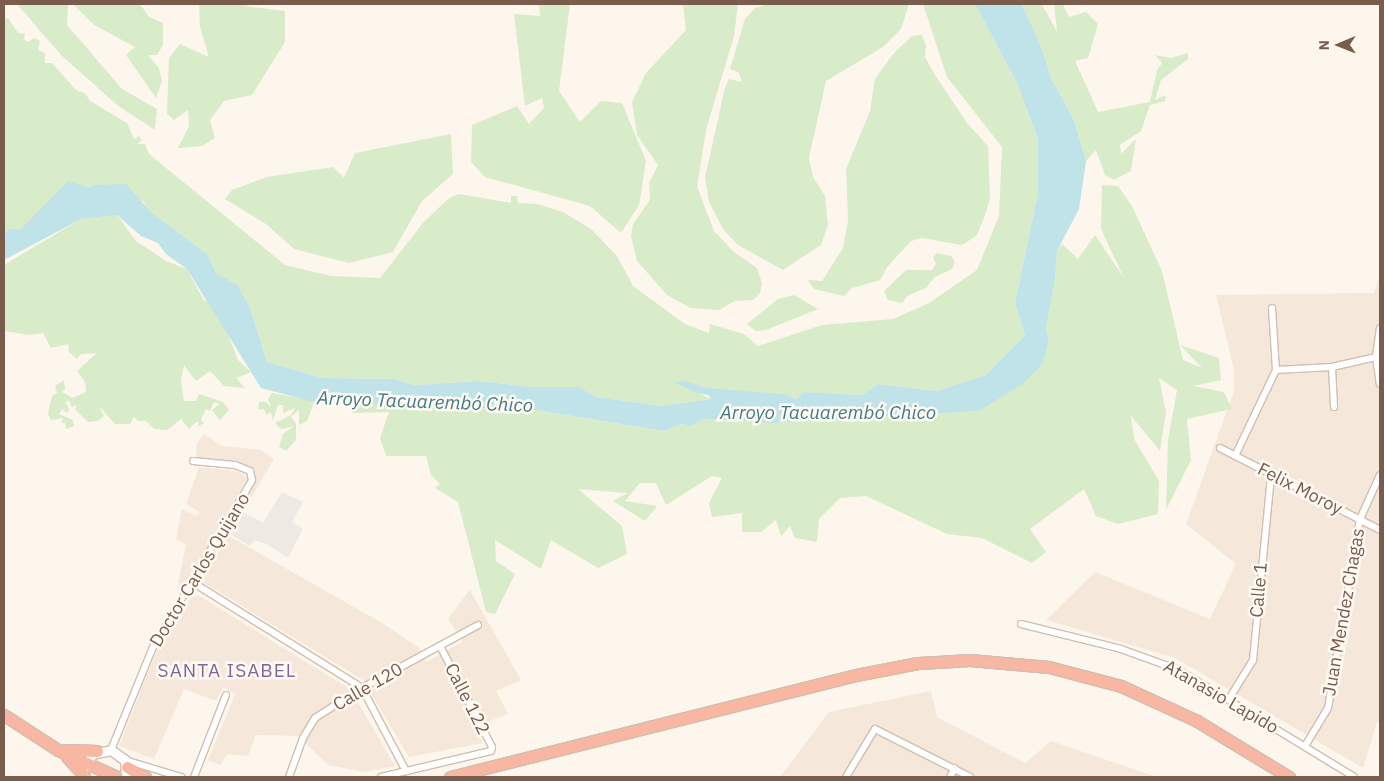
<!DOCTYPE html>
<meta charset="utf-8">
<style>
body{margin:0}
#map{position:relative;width:1384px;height:781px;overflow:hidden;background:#fdf6ec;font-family:"IBM Plex Sans",sans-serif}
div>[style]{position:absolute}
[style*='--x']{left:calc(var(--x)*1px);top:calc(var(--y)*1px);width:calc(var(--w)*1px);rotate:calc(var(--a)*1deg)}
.residential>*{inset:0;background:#f5e8da}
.industrial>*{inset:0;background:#efe9e4}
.green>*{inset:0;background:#d8ecc9}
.water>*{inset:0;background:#bfe3e8}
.river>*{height:11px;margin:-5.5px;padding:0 5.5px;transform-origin:5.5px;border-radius:5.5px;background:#bfe3e8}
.roads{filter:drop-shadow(1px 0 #d1beb0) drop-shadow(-1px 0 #d1beb0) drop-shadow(0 1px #d1beb0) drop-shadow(0 -1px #d1beb0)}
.street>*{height:6px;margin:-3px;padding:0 3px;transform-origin:3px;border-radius:3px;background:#fff}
.secondary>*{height:9px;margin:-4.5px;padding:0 4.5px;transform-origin:4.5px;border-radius:4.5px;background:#fff}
.highway>*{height:11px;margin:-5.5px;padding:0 5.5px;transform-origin:5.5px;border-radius:5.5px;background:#f7b7a3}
span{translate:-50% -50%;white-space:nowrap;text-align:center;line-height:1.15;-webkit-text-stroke:5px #fffaf3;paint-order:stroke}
.street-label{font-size:18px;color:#7a5c4d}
.water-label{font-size:19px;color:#437c86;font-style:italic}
.neighbourhood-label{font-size:19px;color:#846695;letter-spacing:1px}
.frame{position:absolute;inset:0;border:5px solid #7a5c4d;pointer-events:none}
.north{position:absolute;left:1314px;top:20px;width:50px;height:50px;-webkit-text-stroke:4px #fffaf3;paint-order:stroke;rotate:269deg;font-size:14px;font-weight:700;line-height:20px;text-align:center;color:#7a5c4d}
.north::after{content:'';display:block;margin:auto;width:18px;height:22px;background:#7a5c4d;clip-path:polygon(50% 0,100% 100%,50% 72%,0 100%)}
</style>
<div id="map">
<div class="residential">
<i style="clip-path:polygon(1380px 276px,1380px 723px,1377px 722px,1363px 768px,1175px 658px,1046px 620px,1095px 572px,1210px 619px,1236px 564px,1186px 524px,1234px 391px,1234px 370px,1216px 295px,1374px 293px)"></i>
<i style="clip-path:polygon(204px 434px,222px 446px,261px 450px,274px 459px,244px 510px,241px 508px,255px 482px,254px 472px,238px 463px,196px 457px,197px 443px)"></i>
<i style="clip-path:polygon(199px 467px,236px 471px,248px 477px,181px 593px,177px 589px,186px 544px,176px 539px,182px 509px,196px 516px,199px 512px,186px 504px)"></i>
<i style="clip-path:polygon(229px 536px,384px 624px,419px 648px,426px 662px,462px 642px,448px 618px,470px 590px,521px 680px,496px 691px,508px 714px,475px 727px,483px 743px,409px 757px,363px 680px,201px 581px)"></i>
<i style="clip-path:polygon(198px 595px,350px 689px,395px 766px,364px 772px,328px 765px,298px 736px,256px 735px,248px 756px,228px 754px,220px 765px,208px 760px,235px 694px,223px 687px,216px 701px,184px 689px,154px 759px,119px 746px,155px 655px,191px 597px)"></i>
<i style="clip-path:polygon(931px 691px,937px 717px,1025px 763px,1051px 741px,1157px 777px,780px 777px,829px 712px)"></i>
</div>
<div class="industrial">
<i style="clip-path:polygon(282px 492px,303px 502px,292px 522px,303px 529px,288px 558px,267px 544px,254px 540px,250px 546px,230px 534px,243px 512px,263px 523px)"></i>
</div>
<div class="green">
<i style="clip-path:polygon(17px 4px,68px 4px,67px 25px,122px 89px,157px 109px,155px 130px,117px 105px,61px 55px)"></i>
<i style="clip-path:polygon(73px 4px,140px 4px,149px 17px,163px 23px,163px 45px,157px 55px,148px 55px,159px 68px,162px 81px,156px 98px,126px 55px,135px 47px,94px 25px)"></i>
<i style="clip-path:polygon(199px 4px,256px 4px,245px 6px,285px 11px,285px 42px,252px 95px,224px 101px,210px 120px,215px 138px,202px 146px,178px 148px,189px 126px,188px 110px,174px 120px,167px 114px,169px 58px,180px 44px,209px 57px,200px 27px)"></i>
<i style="clip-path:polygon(539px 4px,570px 4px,559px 91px,580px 122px,601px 101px,622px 103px,646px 161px,639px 205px,621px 233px,590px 206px,485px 177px,471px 162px,472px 125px,517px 106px,529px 124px,544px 108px,542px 98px,525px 106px,514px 14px,540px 16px)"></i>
<i style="clip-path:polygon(683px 4px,738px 4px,734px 36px,706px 130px,697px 187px,714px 231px,734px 252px,757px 268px,762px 283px,760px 293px,753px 300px,735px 301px,719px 310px,691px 308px,667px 295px,637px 261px,631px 236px,633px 224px,650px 200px,649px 183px,658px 165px,637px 135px,632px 102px,646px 73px,686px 30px)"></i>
<i style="clip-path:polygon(768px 4px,909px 4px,901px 29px,883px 47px,826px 81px,809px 158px,813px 177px,825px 196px,828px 225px,821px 245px,783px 270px,738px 245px,723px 229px,709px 202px,705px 178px,725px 88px,729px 79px,742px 82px,739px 73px,730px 69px,745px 19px,755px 8px)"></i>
<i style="clip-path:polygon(923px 4px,975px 4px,1017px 83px,1038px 139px,1038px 193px,1015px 303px,1025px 335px,986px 375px,937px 391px,878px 384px,862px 395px,804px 392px,796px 399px,785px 394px,706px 389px,685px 381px,676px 382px,711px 399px,661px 406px,596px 397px,579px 387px,531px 387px,480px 381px,415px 385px,395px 379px,323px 378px,267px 362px,250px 308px,238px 285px,216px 273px,208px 255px,151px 213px,143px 201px,90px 188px,21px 229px,9px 229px,4px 234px,4px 19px,8px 18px,18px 33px,25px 34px,24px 39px,28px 42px,34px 38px,40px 41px,38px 50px,45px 53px,45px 63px,52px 63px,77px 91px,85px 93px,90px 101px,127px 123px,134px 139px,139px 136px,142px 140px,137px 144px,145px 144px,149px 154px,285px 265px,331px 276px,380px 278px,423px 223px,449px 198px,459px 194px,511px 203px,511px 196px,517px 196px,518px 203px,537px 204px,563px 212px,591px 229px,617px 256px,633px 286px,685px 324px,709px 333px,710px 324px,744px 334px,758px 346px,822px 325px,893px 319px,929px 303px,977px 270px,999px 216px,1002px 147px,947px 77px)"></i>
<i style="clip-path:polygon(1022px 4px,1042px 4px,1057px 32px,1054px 4px,1063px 4px,1069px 17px,1086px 12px,1098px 24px,1088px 58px,1075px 61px,1098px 112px,1150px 102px,1157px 70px,1162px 63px,1155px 55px,1171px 58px,1188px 53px,1188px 59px,1161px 80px,1155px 100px,1166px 95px,1165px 101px,1150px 105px,1141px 131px,1120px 145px,1121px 154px,1136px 139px,1131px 171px,1114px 180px,1105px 175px,1096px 150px,1086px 161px,1074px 120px,1052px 80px,1042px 49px)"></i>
<i style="clip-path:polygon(922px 35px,926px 46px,925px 57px,935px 75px,967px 123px,988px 146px,990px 199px,983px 221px,976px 236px,962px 245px,922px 238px,911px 241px,888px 266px,880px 280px,852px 288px,844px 296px,814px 289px,808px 280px,822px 281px,843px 248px,848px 221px,846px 169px,870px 111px,875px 79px,893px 54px,912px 36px)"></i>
<i style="clip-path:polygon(451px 134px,453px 174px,422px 201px,393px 252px,349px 263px,294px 249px,266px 224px,225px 199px,232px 190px,267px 177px,333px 167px,344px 178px,355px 153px)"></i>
<i style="clip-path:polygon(1102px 185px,1118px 186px,1132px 206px,1162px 271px,1183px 360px,1202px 368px,1180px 345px,1219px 358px,1221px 380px,1193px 386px,1224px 392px,1232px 409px,1187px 419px,1191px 460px,1166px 510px,1168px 440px,1177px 390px,1159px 378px,1166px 412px,1160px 451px,1131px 416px,1134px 439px,1159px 481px,1158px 514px,1118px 524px,1096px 516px,1084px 489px,1030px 529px,1046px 552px,1032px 563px,982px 538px,947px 534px,866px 496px,840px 498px,819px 519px,817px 542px,795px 538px,790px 526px,781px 536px,776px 520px,761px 532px,742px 532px,742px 513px,712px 517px,709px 503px,722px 478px,712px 476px,666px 505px,656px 483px,640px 483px,625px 501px,657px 506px,645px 521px,613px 501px,628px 493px,578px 489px,622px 526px,627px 554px,598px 568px,551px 540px,541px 569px,495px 540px,496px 561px,515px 574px,495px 614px,486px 612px,458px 502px,435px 488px,440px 484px,431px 475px,426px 456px,386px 456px,380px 438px,389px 412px,352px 413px,356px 402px,536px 410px,664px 431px,682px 424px,691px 426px,703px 419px,773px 423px,979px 411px,1049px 340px,1039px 306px,1055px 279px,1057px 251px,1062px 244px,1078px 259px,1095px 235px,1124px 278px,1101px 229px)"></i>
<i style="clip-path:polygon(117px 215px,136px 241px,166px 261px,187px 269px,203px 299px,212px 305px,227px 332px,238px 360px,251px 372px,236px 378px,245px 388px,224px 386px,210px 371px,196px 381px,184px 365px,181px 380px,184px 401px,196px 401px,199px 394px,223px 402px,229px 410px,220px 420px,212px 410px,220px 404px,214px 402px,210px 411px,206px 409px,201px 420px,204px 423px,197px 427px,199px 422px,196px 422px,189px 429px,181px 419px,167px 430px,154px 429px,146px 421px,138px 421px,134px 417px,130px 424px,115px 424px,99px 406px,104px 416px,98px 421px,88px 422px,75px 409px,77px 405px,71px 407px,70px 401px,65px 402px,70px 410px,66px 413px,62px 409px,59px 414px,73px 420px,74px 426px,66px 429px,65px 423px,61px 423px,63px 418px,51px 420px,48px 414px,52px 396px,57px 393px,55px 386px,64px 380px,65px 389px,62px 392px,73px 398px,86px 392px,85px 382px,77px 371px,97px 353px,81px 354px,77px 359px,69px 352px,68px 344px,51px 348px,43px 333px,29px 335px,4px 331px,4px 265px,81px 219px)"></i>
<i style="clip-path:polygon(937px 253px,951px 256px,955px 262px,952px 269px,935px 277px,926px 288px,907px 296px,902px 303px,888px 300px,884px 291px,906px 270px,932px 270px,936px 264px,933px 257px)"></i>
<i style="clip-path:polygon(794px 295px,818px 309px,766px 330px,756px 331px,747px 324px,778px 299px)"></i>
<i style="clip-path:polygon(272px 393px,315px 401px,307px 421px,299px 425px,299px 410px,291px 417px,296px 423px,296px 440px,286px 451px,279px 447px,283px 434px,294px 426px,281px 429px,275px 423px,291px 415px,295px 408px,283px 413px,283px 405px,278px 405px,273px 421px,271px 412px,266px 415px,264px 409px,258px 410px,259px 402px,266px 402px,271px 407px,268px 399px)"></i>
</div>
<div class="water">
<i style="clip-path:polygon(975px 4px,1022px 4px,1042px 49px,1052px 80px,1074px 120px,1086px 161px,1079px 209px,1057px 251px,1055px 279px,1039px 306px,1049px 340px,1043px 363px,1024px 383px,979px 411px,773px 423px,703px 419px,691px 426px,682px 424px,664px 431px,536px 410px,310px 401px,261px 388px,187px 269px,166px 254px,158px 243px,141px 236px,117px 215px,81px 219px,4px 260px,4px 234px,9px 229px,21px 229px,68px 181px,90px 188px,95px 185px,126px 184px,152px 213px,208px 255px,216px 273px,238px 285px,250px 308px,267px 362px,323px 378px,395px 379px,415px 385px,480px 381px,531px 387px,579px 387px,596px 397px,661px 406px,711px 399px,708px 395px,694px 392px,674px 382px,685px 381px,706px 388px,785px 394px,796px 399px,804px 392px,862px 395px,878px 384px,937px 391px,986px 375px,1025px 335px,1015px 303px,1038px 193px,1038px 139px,1017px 83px)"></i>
</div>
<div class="river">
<i style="--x:1039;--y:330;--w:52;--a:-78.9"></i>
</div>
<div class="roads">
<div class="street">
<i style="--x:1380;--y:328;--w:29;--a:98"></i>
<i style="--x:1376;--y:357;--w:27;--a:82"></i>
<i style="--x:1332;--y:367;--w:40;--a:87.1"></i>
<i style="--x:1276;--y:370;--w:56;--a:-3.1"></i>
<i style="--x:1332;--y:367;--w:45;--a:-12.8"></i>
<i style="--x:1220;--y:448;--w:180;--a:27.1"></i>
<i style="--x:1235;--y:456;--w:95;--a:-64.5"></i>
<i style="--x:1276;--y:370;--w:62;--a:-93.7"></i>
<i style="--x:192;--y:582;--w:200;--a:31.9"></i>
<i style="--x:362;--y:688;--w:94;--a:62.1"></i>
<i style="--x:1021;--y:624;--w:103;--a:14"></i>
<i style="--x:1121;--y:649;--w:62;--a:19.9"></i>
<i style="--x:1179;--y:670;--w:205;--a:31.4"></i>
<i style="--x:1229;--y:699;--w:46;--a:-58.4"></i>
<i style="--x:1253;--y:660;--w:186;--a:-84.4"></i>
<i style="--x:1305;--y:746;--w:44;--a:-58.8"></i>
<i style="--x:1328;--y:708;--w:192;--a:-80.4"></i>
<i style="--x:1360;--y:519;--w:48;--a:-65.6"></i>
<i style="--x:111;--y:750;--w:111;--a:-67.8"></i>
<i style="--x:153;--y:647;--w:194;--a:-59.3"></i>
<i style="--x:252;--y:480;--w:9;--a:-103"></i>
<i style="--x:250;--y:471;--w:16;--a:-158"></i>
<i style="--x:235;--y:465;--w:42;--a:-174.6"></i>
<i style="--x:125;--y:760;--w:59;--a:16.9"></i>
<i style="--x:194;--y:777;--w:88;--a:-68.7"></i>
<i style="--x:289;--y:777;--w:41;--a:-70.3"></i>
<i style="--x:303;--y:738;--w:23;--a:-59"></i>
<i style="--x:315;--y:718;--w:56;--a:-32.6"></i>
<i style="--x:362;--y:688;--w:132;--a:-28.5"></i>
<i style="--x:381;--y:777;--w:113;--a:-13.3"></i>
<i style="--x:491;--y:751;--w:4;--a:-76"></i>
<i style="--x:492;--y:747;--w:114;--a:-117.2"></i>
<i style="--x:846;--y:777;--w:56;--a:-58.9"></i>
<i style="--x:875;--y:729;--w:106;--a:26.8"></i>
<i style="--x:950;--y:777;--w:10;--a:-61"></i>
</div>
<div class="secondary">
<i style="--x:84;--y:768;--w:16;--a:-60"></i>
<i style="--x:92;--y:754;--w:19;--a:-12"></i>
<i style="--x:111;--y:750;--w:17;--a:36"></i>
<i style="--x:125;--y:760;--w:17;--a:87"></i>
</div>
<div class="highway">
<i style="--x:4;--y:715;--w:64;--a:32.9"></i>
<i style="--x:58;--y:750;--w:65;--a:24.6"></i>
<i style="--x:65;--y:750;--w:32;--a:2"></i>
<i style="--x:67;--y:757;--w:25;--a:47"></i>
<i style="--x:127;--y:767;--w:21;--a:29"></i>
<i style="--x:450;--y:777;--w:419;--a:-14.1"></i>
<i style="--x:856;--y:675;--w:63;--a:-11"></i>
<i style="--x:918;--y:663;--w:52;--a:-3.3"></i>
<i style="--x:970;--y:660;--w:79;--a:5.1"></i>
<i style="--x:1049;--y:667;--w:74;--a:14.8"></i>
<i style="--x:1121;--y:686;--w:84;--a:24.7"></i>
<i style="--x:1197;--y:721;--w:108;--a:31.3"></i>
</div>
</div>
<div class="street-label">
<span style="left:1300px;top:489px;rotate:27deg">Felix Moroy</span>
<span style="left:200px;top:570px;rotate:-59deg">Doctor Carlos Quijano</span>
<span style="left:1259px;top:590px;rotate:-85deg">Calle 1</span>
<span style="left:1344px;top:612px;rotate:-80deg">Juan Mendez Chagas</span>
<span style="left:368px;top:687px;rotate:-30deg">Calle 120</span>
<span style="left:1221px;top:697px;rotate:30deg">Atanasio Lapido</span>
<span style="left:467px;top:699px;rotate:63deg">Calle 122</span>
</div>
<div class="water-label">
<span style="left:425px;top:402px;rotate:2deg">Arroyo Tacuarembó Chico</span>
<span style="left:828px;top:413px">Arroyo Tacuarembó Chico</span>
</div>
<div class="neighbourhood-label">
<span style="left:227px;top:671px">SANTA ISABEL</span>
</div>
<div class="frame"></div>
<div class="north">N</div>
</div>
